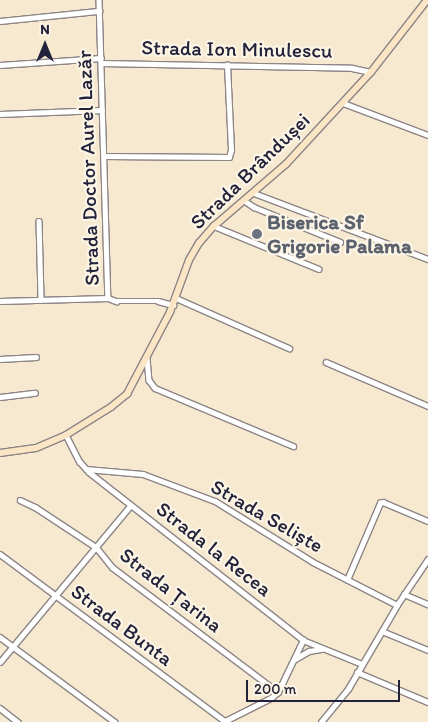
<!DOCTYPE html>
<meta charset="utf-8">
<style>
body{margin:0}
#map{position:relative;width:428px;height:722px;overflow:hidden;background:#f7e8d0;font-family:Itim,sans-serif}
div>[style]{position:absolute}
[style*='--x']{left:calc(var(--x)*1px);top:calc(var(--y)*1px);width:calc(var(--w)*1px);rotate:calc(var(--a)*1deg)}
.roads{filter:drop-shadow(1px 0 #8c8586) drop-shadow(-1px 0 #8c8586) drop-shadow(0 1px #8c8586) drop-shadow(0 -1px #8c8586)}
.street>*{height:4.5px;margin:-2.25px;padding:0 2.25px;transform-origin:2.25px;border-radius:2.25px;background:#fff}
.secondary>*{height:6px;margin:-3px;padding:0 3px;transform-origin:3px;border-radius:3px;background:#fce5c4}
.dots>*{width:14px;height:14px;translate:-50% -50%;box-sizing:border-box;border:2px solid #fcf5e5;border-radius:50%}
span{translate:-50% -50%;white-space:nowrap;text-align:center;line-height:1.15;-webkit-text-stroke:4.5px #fcf5e5;paint-order:stroke}
.street-label{font-size:21px;color:#22223b}
.worship-label{font-size:21px;color:#5b616d;font-weight:700}
.left{translate:0 -50%;text-align:left}
.north{position:absolute;left:20px;top:20px;width:50px;height:50px;-webkit-text-stroke:4px #fcf5e5;paint-order:stroke;rotate:0deg;font-size:14px;font-weight:700;line-height:20px;text-align:center;color:#22223b}
.north::after{content:'';display:block;margin:auto;width:18px;height:22px;background:#22223b;clip-path:polygon(50% 0,100% 100%,50% 72%,0 100%)}
.scale{position:absolute;left:246px;top:680px;width:154px;height:22px;box-sizing:border-box;border:2px solid #22223b;border-top:0;padding-left:6px;font-size:15px;line-height:18px;white-space:nowrap;color:#22223b;-webkit-text-stroke:4px #fcf5e5;paint-order:stroke}
</style>
<div id="map">
<div class="roads">
<div class="street">
<i style="--x:99;--y:0;--w:298;--a:88.3"></i>
<i style="--x:0;--y:21;--w:100;--a:-5.8"></i>
<i style="--x:101;--y:63;--w:251;--a:1.1"></i>
<i style="--x:352;--y:68;--w:19;--a:12"></i>
<i style="--x:0;--y:65;--w:101;--a:-4"></i>
<i style="--x:343;--y:103;--w:91;--a:20.6"></i>
<i style="--x:0;--y:114;--w:102;--a:-2.2"></i>
<i style="--x:104;--y:156;--w:125;--a:0.5"></i>
<i style="--x:229;--y:157;--w:7;--a:-74"></i>
<i style="--x:231;--y:150;--w:85;--a:-92.7"></i>
<i style="--x:254;--y:193;--w:186;--a:20.8"></i>
<i style="--x:245;--y:201;--w:11;--a:34"></i>
<i style="--x:254;--y:207;--w:93;--a:22.1"></i>
<i style="--x:39;--y:221;--w:78;--a:88.5"></i>
<i style="--x:214;--y:226;--w:113;--a:22.3"></i>
<i style="--x:176;--y:298;--w:124;--a:23.9"></i>
<i style="--x:0;--y:301;--w:108;--a:-1.6"></i>
<i style="--x:108;--y:298;--w:9;--a:21"></i>
<i style="--x:116;--y:301;--w:42;--a:0"></i>
<i style="--x:158;--y:301;--w:16;--a:15"></i>
<i style="--x:147;--y:358;--w:22;--a:85"></i>
<i style="--x:149;--y:380;--w:10;--a:53"></i>
<i style="--x:155;--y:388;--w:150;--a:22.8"></i>
<i style="--x:0;--y:359;--w:36;--a:-3"></i>
<i style="--x:326;--y:362;--w:111;--a:23.3"></i>
<i style="--x:0;--y:397;--w:35;--a:-7"></i>
<i style="--x:66;--y:435;--w:30;--a:63"></i>
<i style="--x:80;--y:462;--w:13;--a:48"></i>
<i style="--x:89;--y:472;--w:272;--a:38.1"></i>
<i style="--x:303;--y:640;--w:64;--a:22.1"></i>
<i style="--x:86;--y:469;--w:57;--a:5"></i>
<i style="--x:143;--y:474;--w:77;--a:20.6"></i>
<i style="--x:215;--y:501;--w:115;--a:31.9"></i>
<i style="--x:313;--y:562;--w:94;--a:27.1"></i>
<i style="--x:20;--y:500;--w:17;--a:25"></i>
<i style="--x:35;--y:507;--w:73;--a:33.3"></i>
<i style="--x:96;--y:547;--w:26;--a:51"></i>
<i style="--x:112;--y:567;--w:208;--a:37"></i>
<i style="--x:0;--y:554;--w:282;--a:36.6"></i>
<i style="--x:347;--y:580;--w:84;--a:-66.8"></i>
<i style="--x:380;--y:503;--w:3;--a:-18"></i>
<i style="--x:383;--y:502;--w:49;--a:22.9"></i>
<i style="--x:404;--y:594;--w:26;--a:23"></i>
<i style="--x:382;--y:631;--w:50;--a:22.4"></i>
<i style="--x:0;--y:637;--w:143;--a:36.5"></i>
<i style="--x:295;--y:659;--w:16;--a:-30"></i>
<i style="--x:309;--y:651;--w:13;--a:-9"></i>
<i style="--x:0;--y:662;--w:204;--a:-50.2"></i>
<i style="--x:357;--y:672;--w:77;--a:22.9"></i>
<i style="--x:0;--y:708;--w:23;--a:38"></i>
<i style="--x:223;--y:722;--w:54;--a:-26.6"></i>
<i style="--x:271;--y:698;--w:9;--a:-41"></i>
<i style="--x:278;--y:692;--w:58;--a:-64.3"></i>
<i style="--x:321;--y:722;--w:43;--a:-50.7"></i>
<i style="--x:348;--y:689;--w:97;--a:-59.7"></i>
<i style="--x:397;--y:605;--w:55;--a:-56"></i>
</div>
<div class="secondary">
<i style="--x:0;--y:453;--w:36;--a:-8"></i>
<i style="--x:36;--y:448;--w:33;--a:-23"></i>
<i style="--x:66;--y:435;--w:53;--a:-31.9"></i>
<i style="--x:111;--y:407;--w:21;--a:-39"></i>
<i style="--x:127;--y:394;--w:93;--a:-62.3"></i>
<i style="--x:170;--y:312;--w:55;--a:-69.9"></i>
<i style="--x:189;--y:260;--w:20;--a:-60"></i>
<i style="--x:199;--y:243;--w:23;--a:-49"></i>
<i style="--x:214;--y:226;--w:95;--a:-40.7"></i>
<i style="--x:286;--y:164;--w:125;--a:-47.3"></i>
<i style="--x:371;--y:72;--w:91;--a:-52.1"></i>
</div>
</div>
<div class="dots">
<i style="left:257px;top:234px;background:#6b7280"></i>
</div>
<div class="street-label">
<span style="left:237px;top:49px;rotate:1deg">Strada Ion Minulescu</span>
<span style="left:88px;top:168px;rotate:-92deg">Strada Doctor Aurel Lazăr</span>
<span style="left:250px;top:171px;rotate:-44deg">Strada Brândușei</span>
<span style="left:267px;top:516px;rotate:30deg">Strada Seliște</span>
<span style="left:214px;top:549px;rotate:38deg">Strada la Recea</span>
<span style="left:171px;top:590px;rotate:38deg">Strada Țarina</span>
<span style="left:122px;top:625px;rotate:37deg">Strada Bunta</span>
</div>
<div class="worship-label">
<span class="left" style="left:267px;top:234px">Biserica Sf<br>Grigorie Palama</span>
</div>
<div class="north">N</div>
<div class="scale">200 m</div>
</div>
